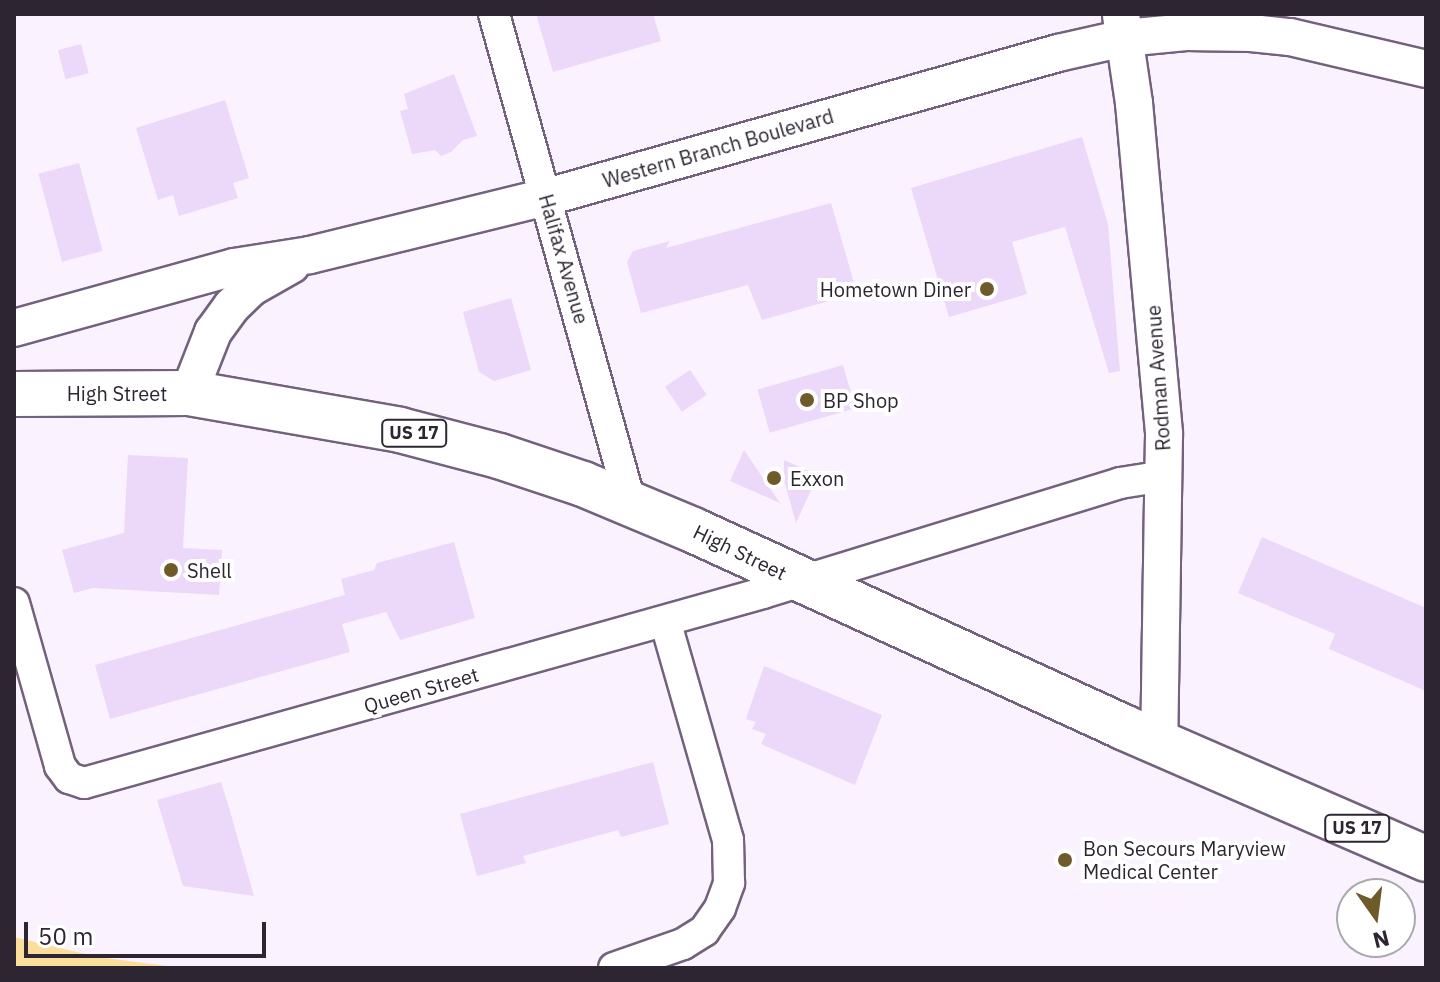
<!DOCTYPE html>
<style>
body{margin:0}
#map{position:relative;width:1440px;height:982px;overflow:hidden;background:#faf2ff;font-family:"IBM Plex Sans",sans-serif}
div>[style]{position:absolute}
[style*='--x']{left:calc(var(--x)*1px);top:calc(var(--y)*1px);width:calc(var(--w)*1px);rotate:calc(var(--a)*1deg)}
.green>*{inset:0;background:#fbde9c}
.building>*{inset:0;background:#ecd8f8;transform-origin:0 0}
.roads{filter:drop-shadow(2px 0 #73627d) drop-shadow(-2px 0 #73627d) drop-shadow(0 2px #73627d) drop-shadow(0 -2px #73627d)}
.minor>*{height:30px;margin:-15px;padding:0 15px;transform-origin:15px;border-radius:15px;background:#fff}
.tertiary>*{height:36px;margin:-18px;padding:0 18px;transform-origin:18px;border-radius:18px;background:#fff}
.primary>*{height:44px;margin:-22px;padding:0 22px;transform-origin:22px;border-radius:22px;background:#fff}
.dots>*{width:22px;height:22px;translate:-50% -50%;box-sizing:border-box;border:4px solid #fff;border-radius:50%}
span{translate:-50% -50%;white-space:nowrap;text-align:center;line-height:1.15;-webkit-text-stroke:8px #fff;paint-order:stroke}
.shield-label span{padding:2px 6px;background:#fff;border:2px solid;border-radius:6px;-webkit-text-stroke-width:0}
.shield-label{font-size:18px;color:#2d2632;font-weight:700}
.street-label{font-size:20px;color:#2d2632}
.poi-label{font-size:20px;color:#2d2632}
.right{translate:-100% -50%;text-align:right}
.left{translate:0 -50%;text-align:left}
.frame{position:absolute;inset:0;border:16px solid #2d2632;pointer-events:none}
.north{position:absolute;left:1336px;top:878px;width:80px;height:80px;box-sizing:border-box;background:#fff;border:2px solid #aba8ad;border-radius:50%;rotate:166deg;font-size:22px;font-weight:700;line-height:32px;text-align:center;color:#2d2632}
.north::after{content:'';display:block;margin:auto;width:28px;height:36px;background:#6f5b2a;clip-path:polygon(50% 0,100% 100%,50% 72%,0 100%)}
.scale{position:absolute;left:24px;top:922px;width:242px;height:36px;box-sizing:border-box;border:4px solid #2d2632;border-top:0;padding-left:10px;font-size:24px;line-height:28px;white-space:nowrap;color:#2d2632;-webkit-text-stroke:6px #fff;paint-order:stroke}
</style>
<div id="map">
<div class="green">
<i style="clip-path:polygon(14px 937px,98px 957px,183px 968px,14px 968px)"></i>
</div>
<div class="building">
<i style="clip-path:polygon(536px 14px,653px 14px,661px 41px,553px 72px)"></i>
<i style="left:81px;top:44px;width:30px;height:24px;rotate:75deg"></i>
<i style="clip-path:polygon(454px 74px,477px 136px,463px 140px,451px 152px,441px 156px,435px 150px,412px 154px,400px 111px,408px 109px,404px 94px)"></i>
<i style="clip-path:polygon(225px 100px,249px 178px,233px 183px,238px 198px,179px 216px,173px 195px,158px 200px,136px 128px)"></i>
<i style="clip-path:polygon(1082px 137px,1108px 224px,1120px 371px,1109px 373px,1065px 227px,1012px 242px,1027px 294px,949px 317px,911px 188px)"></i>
<i style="left:79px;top:163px;width:91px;height:42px;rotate:75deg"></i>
<i style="clip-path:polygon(831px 203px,857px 293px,762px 320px,748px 285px,641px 313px,627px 262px,633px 251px,670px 241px,666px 248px)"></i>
<i style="clip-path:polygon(511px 298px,531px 370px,494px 381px,479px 372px,463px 312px)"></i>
<i style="left:843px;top:365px;width:45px;height:89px;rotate:74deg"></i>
<i style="left:690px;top:370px;width:30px;height:30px;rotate:56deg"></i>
<i style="clip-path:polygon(744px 450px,780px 503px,730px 481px)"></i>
<i style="clip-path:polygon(128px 455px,188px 458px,183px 548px,222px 550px,219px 595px,93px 588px,74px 593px,62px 550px,124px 533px)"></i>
<i style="clip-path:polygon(784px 460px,818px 475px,796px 523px,784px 480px)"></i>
<i style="clip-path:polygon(1262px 537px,1426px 608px,1426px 691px,1329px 649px,1335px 634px,1238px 593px)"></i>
<i style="clip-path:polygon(454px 542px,475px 618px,400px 640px,386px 612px,342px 624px,350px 652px,110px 719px,95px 665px,345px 595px,341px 579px,374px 570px,377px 563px)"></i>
<i style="clip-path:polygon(764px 666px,882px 715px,855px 785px,761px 744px,766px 734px,752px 729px,756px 722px,746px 719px)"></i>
<i style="clip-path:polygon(653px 762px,669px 824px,621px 837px,618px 830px,523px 856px,526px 863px,477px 876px,460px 814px)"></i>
<i style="clip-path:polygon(221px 782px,230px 811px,254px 896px,183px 886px,157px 800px)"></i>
</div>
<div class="roads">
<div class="minor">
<i style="--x:494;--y:14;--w:510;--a:74.41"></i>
<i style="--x:14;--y:603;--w:169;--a:74.2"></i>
<i style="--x:60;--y:766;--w:15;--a:53"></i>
<i style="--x:69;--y:778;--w:16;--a:18"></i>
<i style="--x:84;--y:783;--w:705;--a:-15.63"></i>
<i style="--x:763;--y:593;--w:374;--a:-17.1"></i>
<i style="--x:1120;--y:483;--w:45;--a:-9"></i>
<i style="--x:614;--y:968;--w:73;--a:-19.2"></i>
<i style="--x:683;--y:944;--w:25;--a:-32"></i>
<i style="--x:704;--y:931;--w:28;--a:-55"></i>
<i style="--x:720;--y:908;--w:27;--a:-70"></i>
<i style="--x:729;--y:883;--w:43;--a:-91.3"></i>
<i style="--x:728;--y:840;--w:228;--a:-106"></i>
</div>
<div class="tertiary">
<i style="--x:1121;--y:15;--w:89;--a:81.6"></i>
<i style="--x:1134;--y:103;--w:333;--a:84.8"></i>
<i style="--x:1164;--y:435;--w:308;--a:90.9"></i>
<i style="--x:14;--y:328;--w:228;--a:-15.5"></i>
<i style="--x:234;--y:267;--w:77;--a:-9"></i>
<i style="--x:310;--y:255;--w:244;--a:-13.8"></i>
<i style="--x:547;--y:197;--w:531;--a:-15.74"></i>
<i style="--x:1058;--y:53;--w:68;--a:-12.8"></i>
<i style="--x:1124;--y:38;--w:62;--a:-5.5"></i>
<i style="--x:1186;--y:32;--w:65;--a:0.9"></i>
<i style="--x:1251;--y:33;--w:39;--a:6"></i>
<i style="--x:1290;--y:37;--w:140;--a:13.2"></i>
<i style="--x:189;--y:393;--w:66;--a:-68.5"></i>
<i style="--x:213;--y:332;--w:32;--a:-54"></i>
<i style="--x:232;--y:306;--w:28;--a:-44"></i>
<i style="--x:252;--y:287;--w:45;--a:-29.4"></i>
</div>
<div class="primary">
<i style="--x:14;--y:394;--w:175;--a:-0.3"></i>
<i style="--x:189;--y:393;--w:214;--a:9.9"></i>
<i style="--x:400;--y:430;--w:102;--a:14.7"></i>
<i style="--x:499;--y:456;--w:89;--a:18.4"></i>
<i style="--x:583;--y:484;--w:119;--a:22.7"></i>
<i style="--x:693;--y:530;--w:473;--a:24.6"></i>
<i style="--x:1123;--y:727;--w:331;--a:23.5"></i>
</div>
</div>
<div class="dots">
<i style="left:987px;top:289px;background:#6f5b2a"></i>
<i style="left:807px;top:400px;background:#6f5b2a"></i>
<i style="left:774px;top:478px;background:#6f5b2a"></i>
<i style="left:171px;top:570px;background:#6f5b2a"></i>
<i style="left:1065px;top:860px;background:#6f5b2a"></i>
</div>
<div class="shield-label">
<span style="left:414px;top:433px">US 17</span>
<span style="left:1357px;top:828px">US 17</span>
</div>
<div class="street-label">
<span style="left:718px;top:148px;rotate:-16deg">Western Branch Boulevard</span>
<span style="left:564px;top:259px;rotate:74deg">Halifax Avenue</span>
<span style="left:1158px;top:378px;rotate:-94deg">Rodman Avenue</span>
<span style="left:117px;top:393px">High Street</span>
<span style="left:740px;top:552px;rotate:26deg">High Street</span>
<span style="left:421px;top:690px;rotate:-16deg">Queen Street</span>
</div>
<div class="poi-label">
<span class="right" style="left:971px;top:289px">Hometown Diner</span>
<span class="left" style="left:823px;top:400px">BP Shop</span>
<span class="left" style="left:790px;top:478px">Exxon</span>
<span class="left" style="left:187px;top:570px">Shell</span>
<span class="left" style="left:1083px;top:860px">Bon Secours Maryview<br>Medical Center</span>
</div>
<div class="frame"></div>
<div class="north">N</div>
<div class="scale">50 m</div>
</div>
